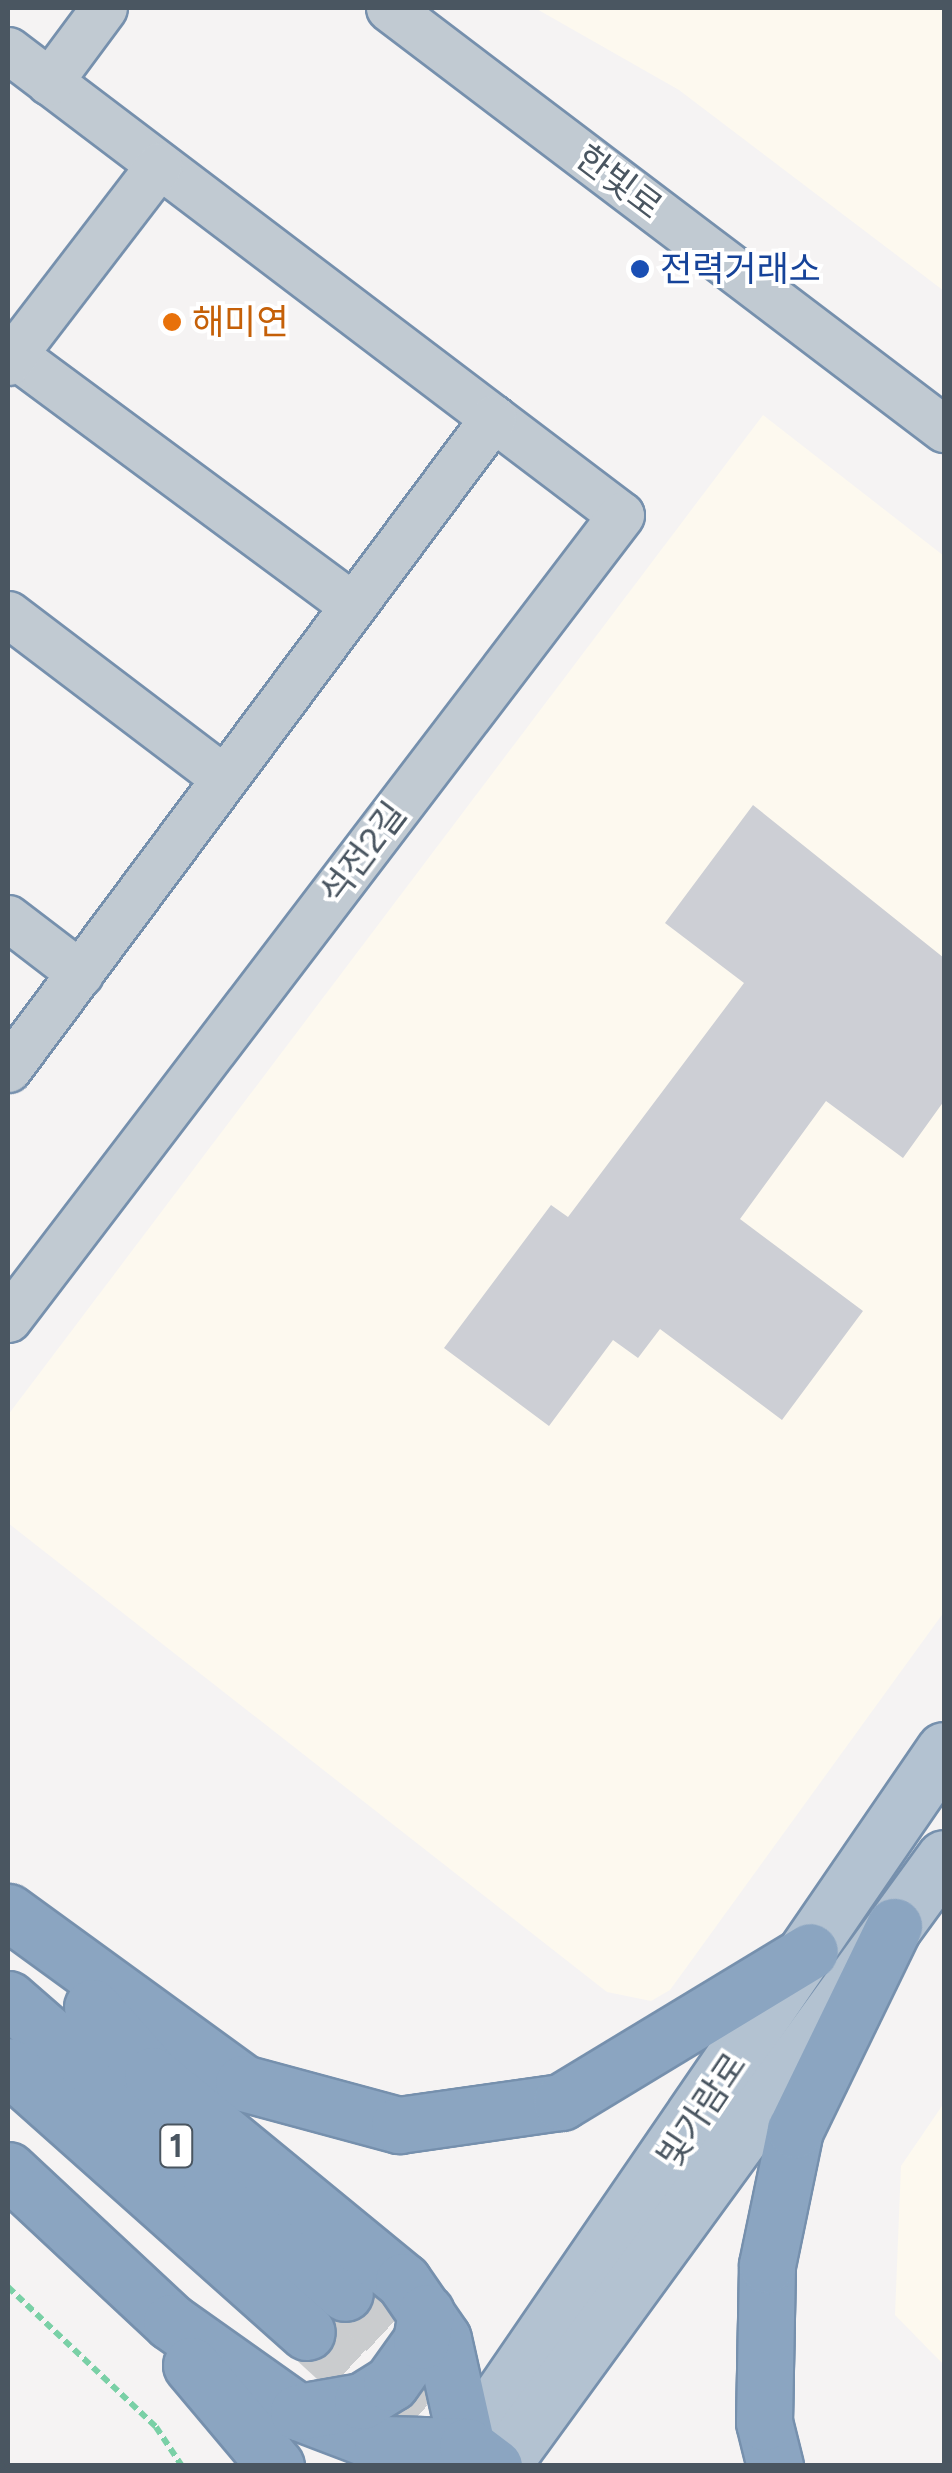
<!DOCTYPE html>
<meta charset="utf-8">
<style>
body{margin:0}
#map{position:relative;width:952px;height:2473px;overflow:hidden;background:#f5f3f3;font-family:Figtree,"Noto Sans KR",sans-serif}
div>[style]{position:absolute}
[style*='--x']{left:calc(var(--x)*1px);top:calc(var(--y)*1px);width:calc(var(--w)*1px);rotate:calc(var(--a)*1deg)}
.commercial>*{inset:0;background:#fdf9ef}
.building>*{inset:0;background:#cdcfd5}
.highway-tunnel>*{height:55px;margin-top:-27.5px;transform-origin:0;background:repeating-linear-gradient(90deg,#caccce 0 55px,transparent 0 83px)}
.path>*{height:6px;margin-top:-3px;transform-origin:0;background:repeating-linear-gradient(90deg,#7ad0a6 0 8px,transparent 0 13px)}
.roads{filter:drop-shadow(2px 0 #7690ad) drop-shadow(-2px 0 #7690ad) drop-shadow(0 2px #7690ad) drop-shadow(0 -2px #7690ad)}
.minor>*{height:45px;margin:-22.5px;padding:0 22.5px;transform-origin:22.5px;border-radius:22.5px;background:#c1cad2}
.major>*{height:55px;margin:-27.5px;padding:0 27.5px;transform-origin:27.5px;border-radius:27.5px;background:#b3c2d1}
.highway>*{height:55px;margin:-27.5px;padding:0 27.5px;transform-origin:27.5px;border-radius:27.5px;background:#8ba5c1}
.dots>*{width:28px;height:28px;translate:-50% -50%;box-sizing:border-box;border:5px solid #fff;border-radius:50%}
span{translate:-50% -50%;white-space:nowrap;text-align:center;line-height:1.15;-webkit-text-stroke:8px #fff;paint-order:stroke}
.shield-label span{padding:2px 8px;background:#fff;border:2px solid;border-radius:8px;-webkit-text-stroke-width:0}
.shield-label{font-size:32px;color:#4a5661;font-weight:700}
.street-label{font-size:35px;color:#4a5661}
.transit-label{font-size:35px;color:#164399}
.left{translate:0 -50%;text-align:left}
.food-label{font-size:35px;color:#c56008}
.frame{position:absolute;inset:0;border:10px solid #4a5661;pointer-events:none}
</style>
<div id="map">
<div class="commercial">
<i style="clip-path:polygon(535px 8px,944px 8px,944px 291px,679px 90px)"></i>
<i style="clip-path:polygon(763px 415px,944px 556px,944px 1612px,670px 1990px,651px 2001px,607px 1992px,8px 1523px,8px 1415px)"></i>
<i style="clip-path:polygon(944px 2103px,944px 2365px,895px 2315px,901px 2166px)"></i>
</div>
<div class="building">
<i style="clip-path:polygon(753px 805px,944px 958px,944px 1101px,903px 1158px,826px 1101px,740px 1219px,863px 1311px,782px 1420px,660px 1329px,638px 1358px,613px 1340px,549px 1426px,444px 1348px,551px 1205px,568px 1217px,744px 983px,665px 923px)"></i>
</div>
<div class="highway-tunnel">
<i style="--x:345;--y:2293;--w:135;--a:42.9"></i>
<i style="--x:307;--y:2332;--w:198;--a:42.5"></i>
</div>
<div class="path">
<i style="--x:8;--y:2287;--w:204;--a:43.4"></i>
<i style="--x:156;--y:2427;--w:47;--a:56.3"></i>
</div>
<div class="roads">
<div class="minor">
<i style="--x:389;--y:8;--w:697;--a:37.18"></i>
<i style="--x:8;--y:50;--w:769;--a:37.18"></i>
<i style="--x:621;--y:515;--w:1011;--a:127.32"></i>
<i style="--x:49;--y:82;--w:92;--a:-53.4"></i>
<i style="--x:13;--y:354;--w:423;--a:36.5"></i>
<i style="--x:8;--y:362;--w:248;--a:-52.5"></i>
<i style="--x:8;--y:614;--w:271;--a:37.2"></i>
<i style="--x:8;--y:918;--w:91;--a:37.4"></i>
<i style="--x:8;--y:1069;--w:812;--a:-53.31"></i>
</div>
<div class="major">
<i style="--x:453;--y:2466;--w:868;--a:-55.56"></i>
<i style="--x:501;--y:2466;--w:752;--a:-53.92"></i>
</div>
<div class="highway">
<i style="--x:8;--y:1912;--w:291;--a:36"></i>
<i style="--x:243;--y:2083;--w:162;--a:15.1"></i>
<i style="--x:399;--y:2125;--w:164;--a:-8.1"></i>
<i style="--x:561;--y:2102;--w:291;--a:-31.2"></i>
<i style="--x:8;--y:1999;--w:447;--a:41.1"></i>
<i style="--x:92;--y:2007;--w:91;--a:48.6"></i>
<i style="--x:152;--y:2075;--w:325;--a:39.4"></i>
<i style="--x:403;--y:2281;--w:70;--a:55.4"></i>
<i style="--x:443;--y:2339;--w:110;--a:77.4"></i>
<i style="--x:8;--y:2066;--w:400;--a:41.7"></i>
<i style="--x:8;--y:2170;--w:223;--a:43"></i>
<i style="--x:171;--y:2322;--w:156;--a:35.3"></i>
<i style="--x:298;--y:2412;--w:90;--a:20.9"></i>
<i style="--x:382;--y:2444;--w:85;--a:1.3"></i>
<i style="--x:467;--y:2446;--w:34;--a:37"></i>
<i style="--x:191;--y:2365;--w:132;--a:49.9"></i>
<i style="--x:298;--y:2412;--w:65;--a:-9.8"></i>
<i style="--x:362;--y:2401;--w:34;--a:-32"></i>
<i style="--x:391;--y:2383;--w:52;--a:-54.5"></i>
<i style="--x:421;--y:2341;--w:29;--a:-80"></i>
<i style="--x:775;--y:2466;--w:45;--a:-104"></i>
<i style="--x:764;--y:2422;--w:157;--a:-88.9"></i>
<i style="--x:767;--y:2265;--w:138;--a:-78.3"></i>
<i style="--x:795;--y:2130;--w:227;--a:-64.1"></i>
</div>
</div>
<div class="dots">
<i style="left:640px;top:269px;background:#1a4fb4"></i>
<i style="left:172px;top:322px;background:#e8710a"></i>
</div>
<div class="shield-label">
<span style="left:176px;top:2146px">1</span>
</div>
<div class="street-label">
<span style="left:619px;top:182px;rotate:37deg">한빛로</span>
<span style="left:363px;top:853px;rotate:-53deg">석전2길</span>
<span style="left:702px;top:2110px;rotate:-56deg">빛가람로</span>
</div>
<div class="transit-label">
<span class="left" style="left:660px;top:269px">전력거래소</span>
</div>
<div class="food-label">
<span class="left" style="left:192px;top:322px">해미연</span>
</div>
<div class="frame"></div>
</div>
